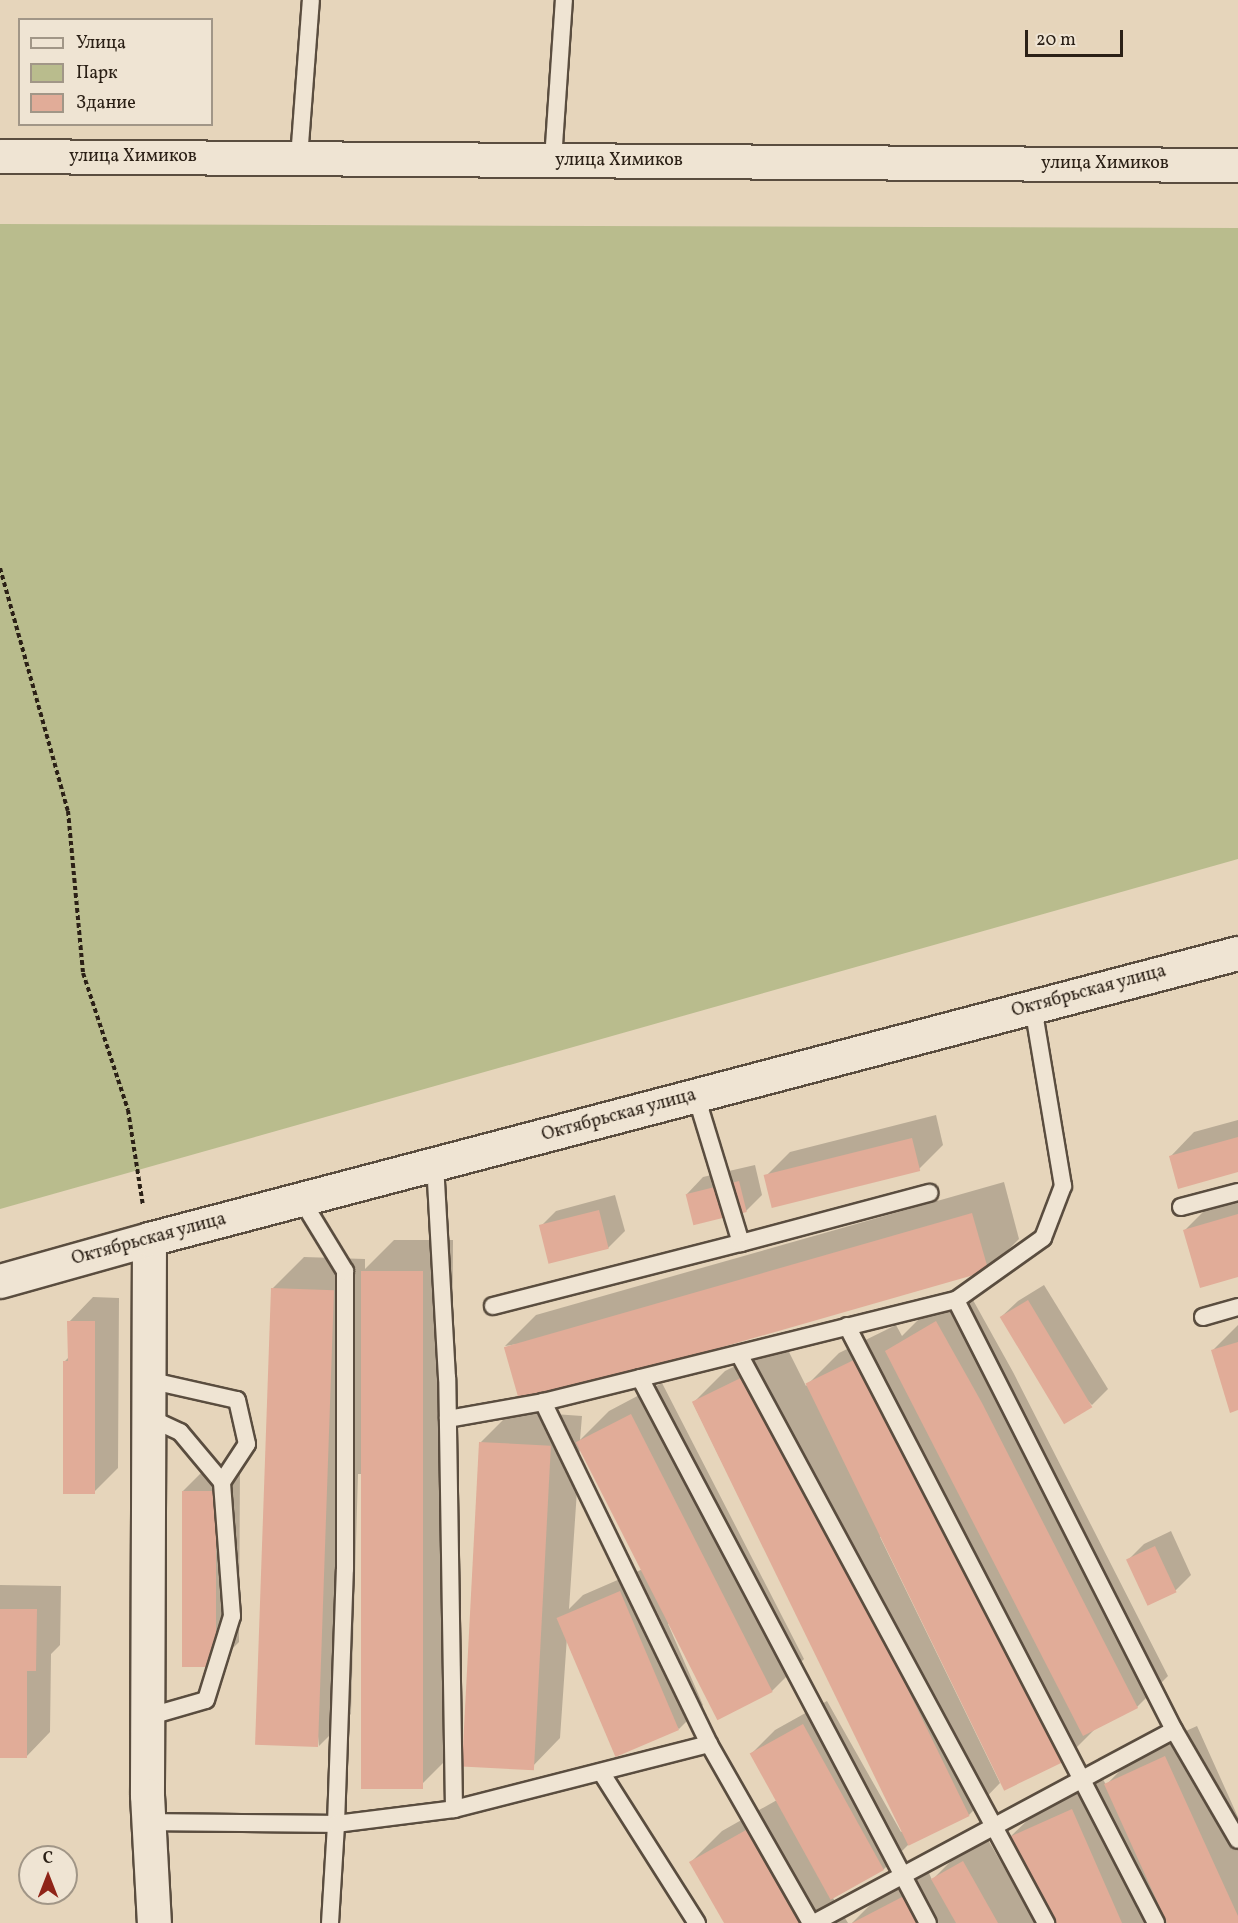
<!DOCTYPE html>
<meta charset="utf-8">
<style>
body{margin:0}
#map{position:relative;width:1238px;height:1923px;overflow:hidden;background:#e6d5bb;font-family:Vollkorn,serif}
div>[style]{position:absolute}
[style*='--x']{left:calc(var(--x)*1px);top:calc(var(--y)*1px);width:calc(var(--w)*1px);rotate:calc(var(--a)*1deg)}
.green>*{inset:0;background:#b9bc8d}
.shadow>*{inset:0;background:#0003}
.building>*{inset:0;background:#e1ac98;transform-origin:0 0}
.path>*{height:4px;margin-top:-2px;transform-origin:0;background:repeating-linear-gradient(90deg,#2b2016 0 4.5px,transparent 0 7.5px)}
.roads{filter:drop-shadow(2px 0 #5a4d3f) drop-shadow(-2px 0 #5a4d3f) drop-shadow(0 2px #5a4d3f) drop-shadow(0 -2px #5a4d3f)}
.lane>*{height:16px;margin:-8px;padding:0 8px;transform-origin:8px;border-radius:8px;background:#efe4d3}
.street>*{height:33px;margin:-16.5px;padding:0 16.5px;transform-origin:16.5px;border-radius:16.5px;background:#efe4d3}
.secondary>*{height:33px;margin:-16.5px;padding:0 16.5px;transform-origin:16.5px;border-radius:16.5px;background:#efe4d3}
span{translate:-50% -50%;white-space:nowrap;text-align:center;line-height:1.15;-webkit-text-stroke:5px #efe4d3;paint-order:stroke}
.street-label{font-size:18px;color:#2b2016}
.legend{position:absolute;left:18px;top:18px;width:195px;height:108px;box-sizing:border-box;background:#efe4d3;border:2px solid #a19687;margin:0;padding:8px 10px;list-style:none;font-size:18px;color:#2b2016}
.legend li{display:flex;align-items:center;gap:12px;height:30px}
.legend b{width:30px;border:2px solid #a19687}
.north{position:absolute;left:18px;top:1845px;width:60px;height:60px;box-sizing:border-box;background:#efe4d3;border:2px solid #a19687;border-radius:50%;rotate:0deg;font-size:16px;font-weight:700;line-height:24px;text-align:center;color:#2b2016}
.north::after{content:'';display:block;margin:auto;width:21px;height:27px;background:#8f2418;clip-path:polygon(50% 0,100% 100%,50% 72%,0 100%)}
.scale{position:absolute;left:1025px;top:30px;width:98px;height:27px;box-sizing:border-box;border:3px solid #2b2016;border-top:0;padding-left:8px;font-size:18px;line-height:21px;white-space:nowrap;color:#2b2016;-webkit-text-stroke:4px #efe4d3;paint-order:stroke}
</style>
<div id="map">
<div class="green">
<i style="clip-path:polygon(0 224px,1238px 228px,1238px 859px,0 1209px)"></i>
</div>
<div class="shadow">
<i style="clip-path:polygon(936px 1115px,943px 1145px,919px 1169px,766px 1176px,790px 1152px)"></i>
<i style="clip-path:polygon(1238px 1120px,1238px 1171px,1170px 1157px,1194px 1132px)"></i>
<i style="clip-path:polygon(755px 1165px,762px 1195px,746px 1211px,687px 1194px,703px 1177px)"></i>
<i style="clip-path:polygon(1004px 1182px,1019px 1239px,988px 1270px,505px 1346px,536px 1315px)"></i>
<i style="clip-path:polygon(1238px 1193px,1238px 1276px,1185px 1230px,1216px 1199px)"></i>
<i style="clip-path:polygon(615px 1195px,625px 1231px,608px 1248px,540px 1227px,556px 1211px)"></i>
<i style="clip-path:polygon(394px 1240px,453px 1240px,450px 1756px,419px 1787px,361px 1474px,358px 1474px,351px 1714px,319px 1746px,272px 1289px,304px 1257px,365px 1259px,365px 1269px)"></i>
<i style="clip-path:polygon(1044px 1285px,1108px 1389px,1092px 1405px,1001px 1317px,1018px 1301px)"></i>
<i style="clip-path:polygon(968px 1291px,1013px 1372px,1168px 1676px,1137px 1707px,1095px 1729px,1064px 1760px,882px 1536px,880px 1537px,1000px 1783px,969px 1815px,908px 1845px,884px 1869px,833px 1898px,848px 1923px,725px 1923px,691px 1862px,722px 1831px,777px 1800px,751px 1754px,775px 1730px,827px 1701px,901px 1832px,903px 1831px,693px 1403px,725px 1371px,784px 1342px,806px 1386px,839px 1353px,896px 1325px,902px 1336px,918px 1320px)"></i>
<i style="clip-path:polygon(93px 1297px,119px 1298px,118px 1468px,94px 1492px,65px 1361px,69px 1357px,69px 1322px)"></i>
<i style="clip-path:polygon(1238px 1325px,1238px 1409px,1213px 1350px)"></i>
<i style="clip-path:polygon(evenodd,662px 1383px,804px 1659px,772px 1691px,719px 1718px,670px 1623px,668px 1624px,703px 1705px,679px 1729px,567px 1637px,560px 1738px,529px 1770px,481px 1442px,512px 1411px,582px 1416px,580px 1440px,609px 1411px,662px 1383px,580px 1446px,643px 1569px,583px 1595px,569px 1609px,580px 1446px)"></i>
<i style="clip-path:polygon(207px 1467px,240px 1468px,239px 1642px,215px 1666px,183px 1491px)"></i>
<i style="clip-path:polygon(1171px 1531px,1191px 1575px,1175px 1591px,1128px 1560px,1144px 1544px)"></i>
<i style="clip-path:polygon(0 1585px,61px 1586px,60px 1645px,51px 1654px,50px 1732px,26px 1757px,0 1756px)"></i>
<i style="clip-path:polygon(1197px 1726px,1238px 1817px,1238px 1923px,1047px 1923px,1009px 1838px,1041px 1807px,1103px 1779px,1106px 1785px,1137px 1753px)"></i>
<i style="clip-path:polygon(987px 1838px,1036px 1923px,852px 1923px,874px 1901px,929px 1873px,932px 1880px,957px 1855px)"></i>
</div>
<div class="building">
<i style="clip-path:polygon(1238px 1137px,1238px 1172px,1178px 1189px,1169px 1156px)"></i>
<i style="left:912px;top:1138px;width:34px;height:153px;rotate:76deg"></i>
<i style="left:739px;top:1181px;width:32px;height:55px;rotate:76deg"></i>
<i style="left:599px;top:1210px;width:40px;height:62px;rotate:76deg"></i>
<i style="left:972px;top:1213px;width:60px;height:487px;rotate:74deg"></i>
<i style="clip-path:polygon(1238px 1214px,1238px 1277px,1200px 1288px,1183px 1230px)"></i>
<i style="left:361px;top:1271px;width:62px;height:518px"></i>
<i style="left:271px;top:1288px;width:63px;height:457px;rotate:2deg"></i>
<i style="left:1028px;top:1300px;width:125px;height:33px;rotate:59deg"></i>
<i style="clip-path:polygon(67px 1321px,95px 1321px,95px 1494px,63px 1494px,63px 1361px,68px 1361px)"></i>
<i style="clip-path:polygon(936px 1321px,982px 1403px,1138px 1708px,1083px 1736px,885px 1351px)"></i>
<i style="clip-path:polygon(1238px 1342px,1238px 1410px,1230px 1413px,1211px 1350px)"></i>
<i style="left:864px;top:1355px;width:453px;height:65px;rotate:64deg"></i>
<i style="left:753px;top:1372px;width:494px;height:68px;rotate:64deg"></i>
<i style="left:631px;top:1414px;width:312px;height:62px;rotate:63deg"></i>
<i style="left:479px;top:1442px;width:72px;height:325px;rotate:3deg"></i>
<i style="left:182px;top:1491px;width:34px;height:176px"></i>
<i style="left:1155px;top:1546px;width:51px;height:32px;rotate:65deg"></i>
<i style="left:620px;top:1591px;width:151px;height:69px;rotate:67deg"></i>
<i style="clip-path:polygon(0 1609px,37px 1609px,36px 1671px,27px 1671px,27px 1758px,0 1758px)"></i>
<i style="left:803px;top:1724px;width:167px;height:61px;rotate:61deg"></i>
<i style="clip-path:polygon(1165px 1756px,1238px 1916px,1238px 1923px,1167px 1923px,1104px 1784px)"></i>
<i style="clip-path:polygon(1072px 1809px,1122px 1923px,1045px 1923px,1007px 1838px)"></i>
<i style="clip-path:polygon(746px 1830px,799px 1923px,724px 1923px,689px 1862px)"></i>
<i style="clip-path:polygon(963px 1861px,998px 1923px,956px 1923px,931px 1879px)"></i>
<i style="clip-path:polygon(904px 1896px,918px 1923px,852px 1923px)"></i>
</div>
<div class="path">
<i style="--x:0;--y:568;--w:252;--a:74.4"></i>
<i style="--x:68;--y:811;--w:163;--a:84.7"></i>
<i style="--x:83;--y:973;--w:144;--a:71.8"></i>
<i style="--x:128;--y:1110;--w:97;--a:81.1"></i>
</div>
<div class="roads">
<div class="lane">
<i style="--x:299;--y:158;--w:158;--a:-85.7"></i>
<i style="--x:553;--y:160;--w:160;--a:-86.1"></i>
<i style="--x:1181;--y:1207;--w:59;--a:-14.7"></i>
<i style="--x:741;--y:1243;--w:195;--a:-14.9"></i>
<i style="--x:493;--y:1306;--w:256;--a:-14.3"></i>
<i style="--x:741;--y:1243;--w:154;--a:-107"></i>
<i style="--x:1203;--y:1317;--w:36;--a:-16"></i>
<i style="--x:847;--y:1326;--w:672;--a:62.63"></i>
<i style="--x:739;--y:1354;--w:647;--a:61.65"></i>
<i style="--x:640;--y:1378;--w:616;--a:62.15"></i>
<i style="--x:148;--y:1380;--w:91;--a:12.7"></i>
<i style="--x:237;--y:1400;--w:45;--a:77.2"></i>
<i style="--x:247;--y:1444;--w:45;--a:123.3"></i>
<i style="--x:543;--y:1402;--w:425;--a:-13.9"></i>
<i style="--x:448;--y:1419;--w:97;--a:-10.1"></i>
<i style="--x:543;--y:1402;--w:380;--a:64.1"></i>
<i style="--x:709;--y:1744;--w:263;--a:165.7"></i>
<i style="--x:147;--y:1717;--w:61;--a:-16.1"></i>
<i style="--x:206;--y:1700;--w:88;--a:-72.8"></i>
<i style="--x:232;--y:1616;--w:134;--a:-94.3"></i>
<i style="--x:222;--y:1482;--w:65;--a:-130"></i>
<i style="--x:180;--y:1432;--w:35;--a:-155"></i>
<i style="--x:1174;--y:1730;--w:127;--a:59.8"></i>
<i style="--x:709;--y:1744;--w:206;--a:60.3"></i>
<i style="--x:601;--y:1772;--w:179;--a:57.6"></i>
<i style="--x:148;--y:1822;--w:188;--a:0.6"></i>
<i style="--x:336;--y:1824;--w:255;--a:-88"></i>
<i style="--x:345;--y:1569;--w:298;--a:-90"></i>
<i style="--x:345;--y:1271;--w:84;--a:-121.4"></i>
<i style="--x:330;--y:1923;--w:99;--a:-86.5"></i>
<i style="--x:336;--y:1824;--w:119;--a:-7.2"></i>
<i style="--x:454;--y:1809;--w:431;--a:-90.9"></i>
<i style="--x:447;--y:1378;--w:214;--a:-93.2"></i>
<i style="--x:814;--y:1923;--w:408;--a:-28.2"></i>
<i style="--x:1174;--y:1730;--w:482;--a:-116.9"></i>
<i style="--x:956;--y:1300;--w:107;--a:-35.5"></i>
<i style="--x:1043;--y:1238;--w:56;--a:-69"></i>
<i style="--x:1063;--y:1186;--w:181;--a:-99.5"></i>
</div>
<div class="street">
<i style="--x:0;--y:156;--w:1238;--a:0.42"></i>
<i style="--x:149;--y:1239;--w:556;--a:90.21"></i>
<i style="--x:147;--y:1795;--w:128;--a:86.9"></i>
</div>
<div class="secondary">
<i style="--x:0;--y:1281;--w:155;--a:-15.7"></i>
<i style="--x:149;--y:1239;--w:1126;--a:-14.72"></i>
</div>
</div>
<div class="street-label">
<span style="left:133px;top:157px">улица Химиков</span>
<span style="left:619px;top:161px">улица Химиков</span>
<span style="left:1105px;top:164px">улица Химиков</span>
<span style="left:1089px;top:992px;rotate:-15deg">Октябрьская улица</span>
<span style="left:619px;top:1116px;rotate:-15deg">Октябрьская улица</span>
<span style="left:149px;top:1240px;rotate:-15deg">Октябрьская улица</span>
</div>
<ul class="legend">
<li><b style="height:8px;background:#efe4d3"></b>Улица</li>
<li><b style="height:16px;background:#b9bc8d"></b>Парк</li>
<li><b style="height:16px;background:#e1ac98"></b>Здание</li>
</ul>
<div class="north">С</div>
<div class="scale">20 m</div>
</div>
